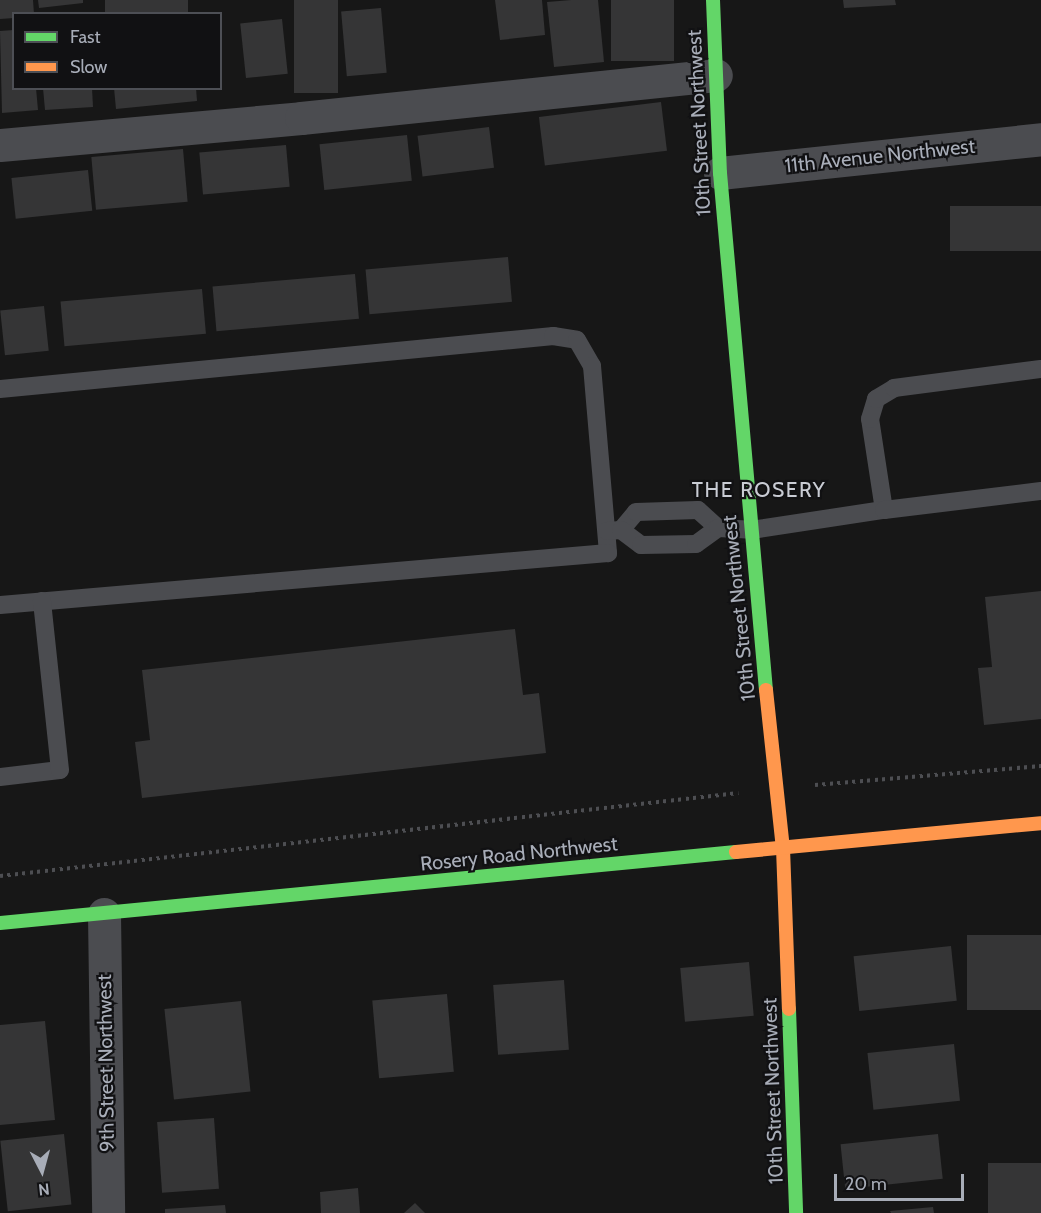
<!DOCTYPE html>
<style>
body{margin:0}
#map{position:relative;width:1041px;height:1213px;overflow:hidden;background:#171717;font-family:Cabin,sans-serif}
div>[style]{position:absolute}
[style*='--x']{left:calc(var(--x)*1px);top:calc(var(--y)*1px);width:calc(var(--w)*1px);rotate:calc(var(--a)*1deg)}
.building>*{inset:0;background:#353536;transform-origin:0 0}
.path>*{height:4px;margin-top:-2px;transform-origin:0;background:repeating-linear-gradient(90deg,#4d4e52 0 3px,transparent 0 7.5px)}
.lane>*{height:18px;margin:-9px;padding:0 9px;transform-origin:9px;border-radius:9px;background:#4b4c50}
.street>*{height:33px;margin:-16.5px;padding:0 16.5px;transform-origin:16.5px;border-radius:16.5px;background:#4b4c50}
.fast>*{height:14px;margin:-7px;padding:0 7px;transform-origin:7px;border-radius:7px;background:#63d668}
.slow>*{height:14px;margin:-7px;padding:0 7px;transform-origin:7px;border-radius:7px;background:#ff974d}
span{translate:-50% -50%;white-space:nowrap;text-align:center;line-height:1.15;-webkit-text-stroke:4.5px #111113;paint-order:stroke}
.street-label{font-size:20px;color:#a8adb8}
.neighbourhood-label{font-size:21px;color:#c9ccd4;letter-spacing:1.5px}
.legend{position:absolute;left:12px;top:12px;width:210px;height:78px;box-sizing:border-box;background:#111113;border:2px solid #4d4f55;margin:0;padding:8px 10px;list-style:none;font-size:18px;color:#a8adb8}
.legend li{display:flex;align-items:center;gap:12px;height:30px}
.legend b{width:30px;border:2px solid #4d4f55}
.north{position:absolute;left:12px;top:1141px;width:60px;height:60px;-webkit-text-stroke:4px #111113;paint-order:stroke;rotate:174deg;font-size:16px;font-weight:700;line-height:24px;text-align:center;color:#a8adb8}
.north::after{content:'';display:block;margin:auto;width:21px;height:27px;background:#a8adb8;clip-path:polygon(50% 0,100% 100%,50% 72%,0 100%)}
.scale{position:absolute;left:834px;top:1174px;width:130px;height:27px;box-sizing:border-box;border:3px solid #a8adb8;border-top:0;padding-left:8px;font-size:18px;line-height:21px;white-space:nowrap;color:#a8adb8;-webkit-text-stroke:4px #111113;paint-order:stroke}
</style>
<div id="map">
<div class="building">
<i style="clip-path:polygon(0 0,33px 0,34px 14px,14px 14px,14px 18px,0 19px)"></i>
<i style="clip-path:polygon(38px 0,83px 0,83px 3px,39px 8px)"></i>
<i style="left:105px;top:0;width:83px;height:14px"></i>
<i style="left:294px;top:0;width:44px;height:93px"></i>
<i style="clip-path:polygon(495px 0,542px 0,545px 35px,500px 40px)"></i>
<i style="clip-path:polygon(571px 0,598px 0,604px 62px,554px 67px,547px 2px)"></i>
<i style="left:611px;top:0;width:63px;height:61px"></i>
<i style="clip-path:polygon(843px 0,895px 0,896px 5px,844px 8px)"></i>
<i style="left:381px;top:8px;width:65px;height:40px;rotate:85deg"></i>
<i style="left:282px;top:19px;width:55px;height:42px;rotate:84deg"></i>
<i style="clip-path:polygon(14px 30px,14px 88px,36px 88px,38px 110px,2px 113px,0 31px)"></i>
<i style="clip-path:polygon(43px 88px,92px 88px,93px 107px,45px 110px)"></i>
<i style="clip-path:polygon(114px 88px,196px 88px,197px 101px,116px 109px)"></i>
<i style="left:661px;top:102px;width:49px;height:123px;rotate:83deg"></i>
<i style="left:489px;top:127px;width:41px;height:72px;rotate:83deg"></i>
<i style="left:407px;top:135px;width:46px;height:88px;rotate:84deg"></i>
<i style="left:286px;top:145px;width:42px;height:87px;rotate:85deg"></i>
<i style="left:183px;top:149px;width:53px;height:92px;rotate:85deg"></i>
<i style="left:88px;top:170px;width:41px;height:77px;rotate:84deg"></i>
<i style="left:1041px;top:206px;width:45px;height:91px;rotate:90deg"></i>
<i style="left:508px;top:257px;width:45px;height:143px;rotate:85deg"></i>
<i style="left:355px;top:274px;width:45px;height:143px;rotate:85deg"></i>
<i style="left:202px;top:289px;width:45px;height:142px;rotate:85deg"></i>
<i style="left:44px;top:306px;width:45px;height:44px;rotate:84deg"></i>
<i style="clip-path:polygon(1041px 591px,1041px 719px,984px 725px,978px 668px,992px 667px,985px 597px)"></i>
<i style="clip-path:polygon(515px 629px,523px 695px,539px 693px,546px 753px,142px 798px,135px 742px,150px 740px,142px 670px)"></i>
<i style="left:1041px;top:935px;width:75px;height:74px;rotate:90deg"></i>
<i style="left:951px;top:946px;width:55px;height:98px;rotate:84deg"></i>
<i style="left:749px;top:962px;width:54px;height:69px;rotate:85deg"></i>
<i style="left:564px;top:980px;width:70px;height:71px;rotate:86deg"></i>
<i style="left:447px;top:994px;width:78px;height:75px;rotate:85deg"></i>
<i style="left:241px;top:1001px;width:91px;height:77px;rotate:84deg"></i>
<i style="clip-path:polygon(45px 1021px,55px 1120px,0 1125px,0 1025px)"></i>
<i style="left:954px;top:1044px;width:57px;height:87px;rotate:84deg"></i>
<i style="left:214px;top:1118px;width:71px;height:57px;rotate:86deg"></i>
<i style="left:64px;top:1134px;width:71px;height:64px;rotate:84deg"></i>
<i style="left:938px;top:1134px;width:45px;height:98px;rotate:84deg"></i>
<i style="left:1041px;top:1163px;width:50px;height:53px;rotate:90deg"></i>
<i style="clip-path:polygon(358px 1188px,360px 1213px,321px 1213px,320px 1192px)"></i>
<i style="clip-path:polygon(415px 1203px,425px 1213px,404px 1213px)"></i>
<i style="clip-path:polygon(225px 1205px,226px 1213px,165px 1213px,165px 1209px)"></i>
<i style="clip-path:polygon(933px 1207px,934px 1213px,891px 1213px,890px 1211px)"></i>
</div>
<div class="path">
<i style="--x:815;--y:785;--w:227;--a:-4.8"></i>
<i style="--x:0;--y:876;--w:743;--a:-6.42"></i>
</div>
<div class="lane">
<i style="--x:0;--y:389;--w:556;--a:-5.47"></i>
<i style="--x:553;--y:336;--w:24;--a:9"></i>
<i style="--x:577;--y:340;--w:30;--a:60"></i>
<i style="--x:592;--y:366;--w:188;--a:85.1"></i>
<i style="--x:608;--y:553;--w:610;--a:175.11"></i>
<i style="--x:884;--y:510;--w:92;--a:-98.7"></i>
<i style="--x:870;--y:419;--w:21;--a:-73"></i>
<i style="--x:876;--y:399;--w:21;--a:-31"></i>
<i style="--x:894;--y:388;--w:148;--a:-7.4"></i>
<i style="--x:621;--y:530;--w:23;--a:-50"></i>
<i style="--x:636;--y:512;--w:62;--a:-1.8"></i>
<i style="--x:698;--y:510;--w:27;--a:42"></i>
<i style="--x:607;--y:531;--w:14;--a:-4"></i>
<i style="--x:621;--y:530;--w:25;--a:37"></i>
<i style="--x:641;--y:545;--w:55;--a:-1"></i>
<i style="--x:696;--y:544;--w:27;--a:-36"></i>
<i style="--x:718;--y:528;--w:33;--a:3"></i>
<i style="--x:751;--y:530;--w:134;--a:-8.6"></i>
<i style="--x:884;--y:510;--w:158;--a:-6.9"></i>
<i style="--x:0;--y:777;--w:60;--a:-6.7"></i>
<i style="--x:60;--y:770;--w:170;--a:-96.1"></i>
</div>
<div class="street">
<i style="--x:0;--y:145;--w:302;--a:-5.1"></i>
<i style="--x:301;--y:118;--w:417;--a:-5.9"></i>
<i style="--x:720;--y:173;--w:323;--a:-6"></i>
<i style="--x:104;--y:914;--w:299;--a:89.2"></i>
</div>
<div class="fast">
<i style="--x:713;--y:0;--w:173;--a:87.7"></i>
<i style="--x:720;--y:173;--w:519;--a:84.92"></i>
<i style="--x:0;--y:923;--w:739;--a:-5.51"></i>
<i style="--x:789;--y:1009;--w:204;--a:88"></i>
</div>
<div class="slow">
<i style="--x:766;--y:690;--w:159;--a:83.9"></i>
<i style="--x:783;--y:848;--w:161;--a:87.9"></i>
<i style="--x:736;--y:852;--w:306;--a:-5.4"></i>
</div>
<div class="street-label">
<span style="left:699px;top:123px;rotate:-93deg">10th Street Northwest</span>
<span style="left:880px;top:156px;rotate:-6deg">11th Avenue Northwest</span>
<span style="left:739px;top:608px;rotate:-96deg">10th Street Northwest</span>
<span style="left:519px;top:854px;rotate:-6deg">Rosery Road Northwest</span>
<span style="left:106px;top:1063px;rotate:-91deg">9th Street Northwest</span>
<span style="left:773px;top:1091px;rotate:-92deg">10th Street Northwest</span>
</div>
<div class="neighbourhood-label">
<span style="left:759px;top:490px">THE ROSERY</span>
</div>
<ul class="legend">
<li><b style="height:8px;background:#63d668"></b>Fast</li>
<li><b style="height:8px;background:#ff974d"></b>Slow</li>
</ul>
<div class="north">N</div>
<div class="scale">20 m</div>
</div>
